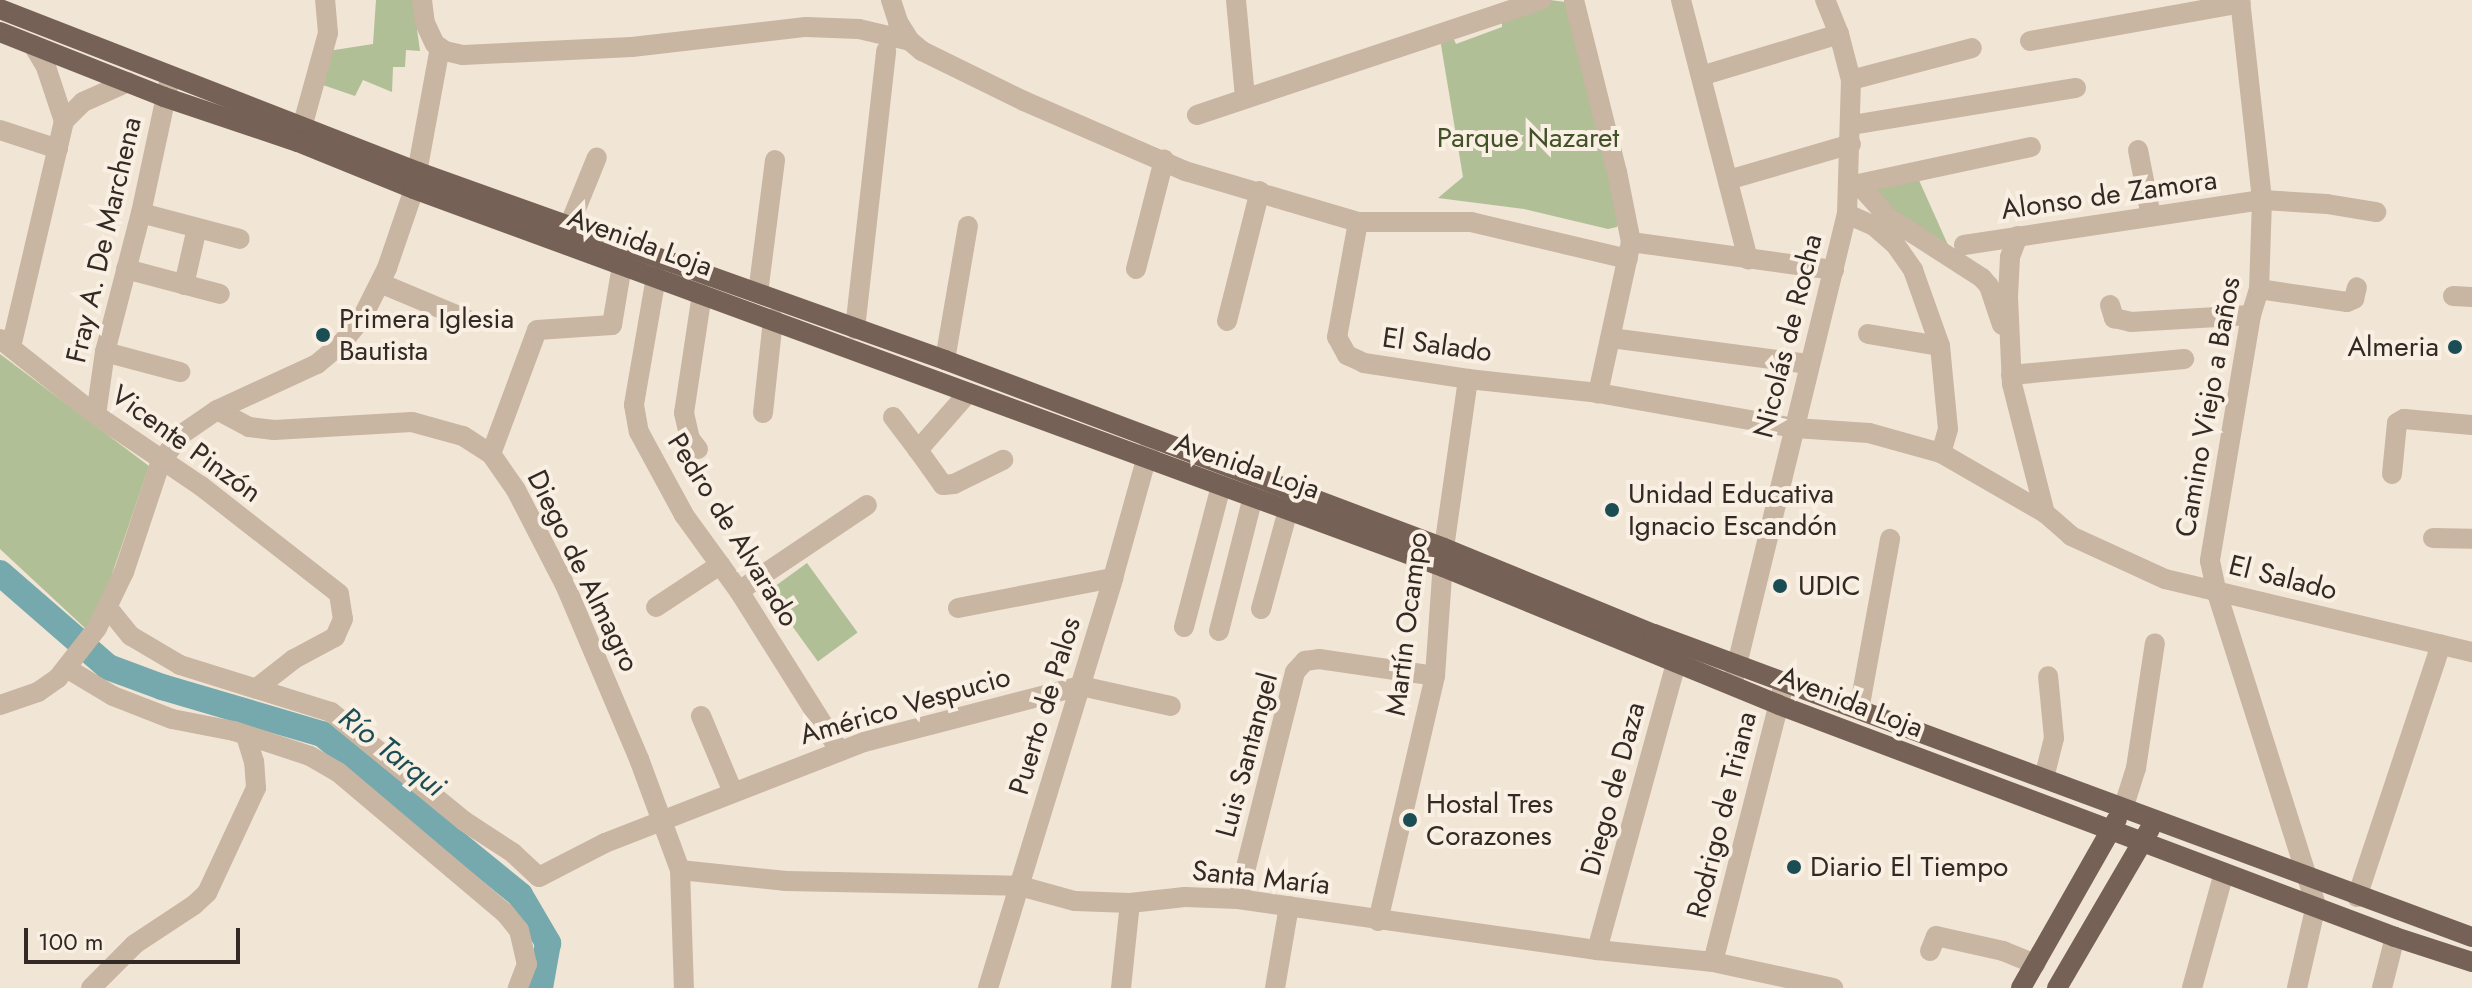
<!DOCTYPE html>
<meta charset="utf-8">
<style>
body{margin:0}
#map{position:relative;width:2472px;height:988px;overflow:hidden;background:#f1e5d6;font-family:Jost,sans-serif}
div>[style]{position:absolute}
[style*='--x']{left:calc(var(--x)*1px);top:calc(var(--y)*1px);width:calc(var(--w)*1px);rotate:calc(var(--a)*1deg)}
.green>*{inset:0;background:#b0bf96;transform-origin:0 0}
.river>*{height:26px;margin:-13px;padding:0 13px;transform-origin:13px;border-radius:13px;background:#75a9ad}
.minor>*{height:20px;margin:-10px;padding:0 10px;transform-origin:10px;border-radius:10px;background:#c8b5a2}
.major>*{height:20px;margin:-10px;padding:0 10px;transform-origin:10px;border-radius:10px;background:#756155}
.dots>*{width:22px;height:22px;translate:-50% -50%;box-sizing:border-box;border:4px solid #f9efe2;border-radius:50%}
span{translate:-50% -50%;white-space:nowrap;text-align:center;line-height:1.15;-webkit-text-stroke:8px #f9efe2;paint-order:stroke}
.park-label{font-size:28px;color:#415128}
.street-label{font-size:28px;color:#332a25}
.poi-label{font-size:28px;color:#332a25}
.left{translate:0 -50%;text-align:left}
.right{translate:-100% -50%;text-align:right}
.water-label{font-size:30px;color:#1a4e54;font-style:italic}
.scale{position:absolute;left:24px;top:928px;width:216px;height:36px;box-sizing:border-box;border:4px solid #332a25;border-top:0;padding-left:10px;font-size:24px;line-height:28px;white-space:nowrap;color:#332a25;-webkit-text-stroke:6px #f9efe2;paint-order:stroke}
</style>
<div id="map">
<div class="green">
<i style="clip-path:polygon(376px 0,413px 0,420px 51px,406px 50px,405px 67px,393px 67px,392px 92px,363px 80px,355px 96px,320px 84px,328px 51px,373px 44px)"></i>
<i style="clip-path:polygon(1550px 0,1565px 2px,1621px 216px,1617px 227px,1608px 229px,1524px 209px,1438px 198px,1463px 177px,1440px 39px,1452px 35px,1456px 44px,1502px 27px,1502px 18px)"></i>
<i style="clip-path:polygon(1918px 178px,1948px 245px,1900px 218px,1869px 189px)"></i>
<i style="clip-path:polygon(0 354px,149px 466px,97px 618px,86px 629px,0 549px)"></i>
<i style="left:807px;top:563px;width:86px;height:49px;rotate:54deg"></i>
</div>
<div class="river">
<i style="--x:0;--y:573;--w:143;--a:41"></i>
<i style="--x:108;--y:667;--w:58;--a:20.3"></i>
<i style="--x:162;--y:687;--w:167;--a:16.4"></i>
<i style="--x:322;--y:734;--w:255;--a:39.1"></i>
<i style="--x:520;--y:895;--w:56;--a:59.7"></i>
<i style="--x:548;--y:943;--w:46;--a:100.1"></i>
</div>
<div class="minor">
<i style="--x:422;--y:0;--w:23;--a:83"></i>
<i style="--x:425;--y:23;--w:23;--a:65"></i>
<i style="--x:435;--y:44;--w:12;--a:35"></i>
<i style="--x:445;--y:51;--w:18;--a:13"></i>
<i style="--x:463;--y:55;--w:169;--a:-2.7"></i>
<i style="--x:632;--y:47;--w:175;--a:-6.6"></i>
<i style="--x:806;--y:27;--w:53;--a:2.2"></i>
<i style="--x:859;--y:29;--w:52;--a:13.2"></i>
<i style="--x:910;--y:41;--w:16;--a:40"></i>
<i style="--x:922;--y:51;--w:114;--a:26.1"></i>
<i style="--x:1024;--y:101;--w:176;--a:23.5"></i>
<i style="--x:1185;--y:171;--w:180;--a:16.4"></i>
<i style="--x:1358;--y:222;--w:117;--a:100.3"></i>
<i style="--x:1337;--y:337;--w:21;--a:61"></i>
<i style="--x:1347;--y:355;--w:19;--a:25"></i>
<i style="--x:1364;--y:363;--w:105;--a:8.7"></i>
<i style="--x:1468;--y:379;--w:131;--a:6.1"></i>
<i style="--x:1598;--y:393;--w:200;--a:10.1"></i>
<i style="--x:1795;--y:428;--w:74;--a:3.9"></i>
<i style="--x:1869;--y:433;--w:75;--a:15.5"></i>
<i style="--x:1941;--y:453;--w:120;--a:30"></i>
<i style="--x:2045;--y:513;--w:35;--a:41"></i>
<i style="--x:2071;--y:536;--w:103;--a:24.6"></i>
<i style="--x:2165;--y:579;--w:316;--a:13.4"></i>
<i style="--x:891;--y:0;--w:23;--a:72"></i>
<i style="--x:898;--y:22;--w:22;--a:58"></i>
<i style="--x:1236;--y:0;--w:97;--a:84.7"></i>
<i style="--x:1574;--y:0;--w:177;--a:76"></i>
<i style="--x:1617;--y:172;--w:71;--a:78.7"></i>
<i style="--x:1631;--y:242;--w:155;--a:102.3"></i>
<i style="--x:1681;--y:0;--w:268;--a:75.5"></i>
<i style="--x:2240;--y:0;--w:201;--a:83.7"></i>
<i style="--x:2262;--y:200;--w:89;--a:91.9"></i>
<i style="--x:2259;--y:289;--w:27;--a:107"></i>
<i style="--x:2251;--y:315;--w:249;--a:99.5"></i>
<i style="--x:2210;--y:561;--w:30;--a:78"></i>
<i style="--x:2216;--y:590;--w:330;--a:72.4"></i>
<i style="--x:2316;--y:905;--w:85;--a:102.9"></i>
<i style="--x:2030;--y:41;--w:214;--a:-10.2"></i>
<i style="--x:33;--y:45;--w:26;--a:59"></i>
<i style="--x:46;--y:67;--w:57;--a:71.6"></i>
<i style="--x:1701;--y:76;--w:144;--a:-16.9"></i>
<i style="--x:1851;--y:80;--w:125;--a:-14.8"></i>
<i style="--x:1197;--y:115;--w:363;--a:-18.5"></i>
<i style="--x:1852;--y:125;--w:227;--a:-9.4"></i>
<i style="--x:0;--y:130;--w:61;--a:18.1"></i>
<i style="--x:298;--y:142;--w:113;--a:-74.6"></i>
<i style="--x:328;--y:33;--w:33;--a:-95"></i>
<i style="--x:2138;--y:150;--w:67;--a:78.9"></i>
<i style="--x:1728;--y:180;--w:128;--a:-16.3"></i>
<i style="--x:1859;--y:185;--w:45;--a:47.7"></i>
<i style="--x:1889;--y:218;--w:111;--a:32.8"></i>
<i style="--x:1982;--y:278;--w:11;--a:49"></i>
<i style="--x:1989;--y:286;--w:41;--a:71.6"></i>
<i style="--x:1849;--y:186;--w:186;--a:-12.1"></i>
<i style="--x:141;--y:213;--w:102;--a:14.7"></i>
<i style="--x:1847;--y:214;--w:30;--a:24"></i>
<i style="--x:1874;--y:226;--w:28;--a:41"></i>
<i style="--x:1895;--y:244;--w:32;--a:55"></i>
<i style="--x:1913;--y:270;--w:81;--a:70.4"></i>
<i style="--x:1940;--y:346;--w:83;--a:84.5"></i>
<i style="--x:1948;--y:429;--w:25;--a:106"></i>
<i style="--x:1358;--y:222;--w:113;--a:0"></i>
<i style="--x:1471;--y:222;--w:161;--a:13.3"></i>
<i style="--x:569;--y:226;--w:74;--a:-67.9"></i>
<i style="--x:2018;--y:236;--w:22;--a:111"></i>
<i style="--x:2010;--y:257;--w:40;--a:92.9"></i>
<i style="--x:2008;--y:297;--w:87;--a:87.4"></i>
<i style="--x:2012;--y:384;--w:133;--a:75.7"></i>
<i style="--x:1631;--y:242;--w:205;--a:7.9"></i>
<i style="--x:1964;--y:245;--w:301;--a:-8.6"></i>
<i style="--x:2262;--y:200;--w:65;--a:3.5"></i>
<i style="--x:2327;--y:204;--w:50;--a:9.3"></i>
<i style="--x:126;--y:269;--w:97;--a:14.9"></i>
<i style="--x:1136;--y:269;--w:113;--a:-75.6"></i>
<i style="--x:656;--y:277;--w:130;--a:99.8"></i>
<i style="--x:634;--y:405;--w:27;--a:80"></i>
<i style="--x:639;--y:432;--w:94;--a:61.5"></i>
<i style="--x:684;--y:515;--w:94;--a:54.1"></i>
<i style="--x:739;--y:591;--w:188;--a:57.8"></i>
<i style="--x:380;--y:283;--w:95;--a:22.8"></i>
<i style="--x:184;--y:285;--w:58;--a:-77.2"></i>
<i style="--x:2259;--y:289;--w:89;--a:8.4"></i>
<i style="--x:2347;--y:302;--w:8;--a:-23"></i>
<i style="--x:2354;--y:299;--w:12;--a:-76"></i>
<i style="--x:758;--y:293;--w:134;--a:-82.7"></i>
<i style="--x:2453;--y:296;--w:19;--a:3"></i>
<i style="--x:2110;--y:305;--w:14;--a:73"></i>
<i style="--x:2114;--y:318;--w:17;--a:13"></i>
<i style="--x:2131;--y:322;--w:120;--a:-3.3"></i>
<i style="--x:1227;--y:321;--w:134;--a:-75.8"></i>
<i style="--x:855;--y:329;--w:280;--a:-83.6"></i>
<i style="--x:1868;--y:334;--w:73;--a:9.5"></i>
<i style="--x:1611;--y:338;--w:199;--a:7.5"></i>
<i style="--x:0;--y:339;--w:122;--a:38.4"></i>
<i style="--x:96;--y:415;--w:127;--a:34.1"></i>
<i style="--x:201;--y:486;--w:175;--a:38"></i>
<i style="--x:339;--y:594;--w:25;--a:81"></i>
<i style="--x:343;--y:619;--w:20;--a:114"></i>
<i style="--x:335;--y:637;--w:47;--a:151.8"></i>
<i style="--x:294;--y:659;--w:46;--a:142.1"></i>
<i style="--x:11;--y:347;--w:232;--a:-76.8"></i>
<i style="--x:64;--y:121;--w:27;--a:-45"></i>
<i style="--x:83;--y:102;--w:49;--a:-24"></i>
<i style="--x:105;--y:352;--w:78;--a:14.9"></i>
<i style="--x:945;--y:360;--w:136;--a:-80.3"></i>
<i style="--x:2011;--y:375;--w:174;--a:-5.3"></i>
<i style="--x:968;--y:393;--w:76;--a:131.3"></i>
<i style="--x:918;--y:450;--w:43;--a:54.5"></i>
<i style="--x:943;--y:485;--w:11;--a:-5"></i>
<i style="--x:954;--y:484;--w:55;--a:-26.1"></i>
<i style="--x:217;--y:410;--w:36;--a:28"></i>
<i style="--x:249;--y:427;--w:25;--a:7"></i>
<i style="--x:274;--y:430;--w:138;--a:-3.3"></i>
<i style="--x:412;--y:422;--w:53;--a:15.4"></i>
<i style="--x:463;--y:436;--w:33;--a:33"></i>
<i style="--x:491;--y:454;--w:44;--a:55.2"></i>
<i style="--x:516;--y:490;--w:109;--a:62.7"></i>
<i style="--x:566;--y:587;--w:187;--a:67"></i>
<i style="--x:639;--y:759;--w:118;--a:69.7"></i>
<i style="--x:680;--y:870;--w:118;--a:88.1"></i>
<i style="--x:763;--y:413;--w:95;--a:-83.9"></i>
<i style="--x:96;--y:415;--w:64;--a:-81.9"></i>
<i style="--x:105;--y:352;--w:144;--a:-75.5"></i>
<i style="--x:141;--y:213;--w:138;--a:-77.9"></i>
<i style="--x:893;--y:417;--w:41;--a:52.9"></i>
<i style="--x:698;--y:449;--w:13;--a:-129"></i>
<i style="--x:690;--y:439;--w:27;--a:-103"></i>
<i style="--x:684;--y:413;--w:120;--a:-81.4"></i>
<i style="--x:491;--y:454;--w:132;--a:-69.6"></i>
<i style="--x:537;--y:330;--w:75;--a:-3.8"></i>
<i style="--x:612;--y:325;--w:61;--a:-80.5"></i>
<i style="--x:2392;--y:474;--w:51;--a:-84.4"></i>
<i style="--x:2397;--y:423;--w:8;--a:-30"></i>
<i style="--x:2404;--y:419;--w:68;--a:5"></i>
<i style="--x:2433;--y:538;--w:39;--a:1"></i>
<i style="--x:739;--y:591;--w:154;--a:-33.9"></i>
<i style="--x:656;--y:607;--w:77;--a:-33.3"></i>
<i style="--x:108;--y:608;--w:36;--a:51"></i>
<i style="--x:131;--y:636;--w:57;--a:30.6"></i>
<i style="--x:180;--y:665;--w:158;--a:17.3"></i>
<i style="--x:331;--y:712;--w:172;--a:39.3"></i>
<i style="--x:464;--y:821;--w:59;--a:33.1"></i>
<i style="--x:513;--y:853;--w:35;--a:43"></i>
<i style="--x:539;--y:877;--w:74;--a:-27.3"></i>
<i style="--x:605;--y:843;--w:278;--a:-21.3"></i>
<i style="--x:864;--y:742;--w:224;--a:-14.5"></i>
<i style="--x:1081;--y:686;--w:92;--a:12.5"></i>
<i style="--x:958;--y:608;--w:158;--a:-11"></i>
<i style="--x:1261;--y:609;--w:103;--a:-74.7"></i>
<i style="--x:1184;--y:627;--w:146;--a:-75.3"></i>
<i style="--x:1219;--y:631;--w:138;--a:-75.8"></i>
<i style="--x:68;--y:669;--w:52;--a:31"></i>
<i style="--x:113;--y:696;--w:63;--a:21.3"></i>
<i style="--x:172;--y:719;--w:63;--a:11"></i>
<i style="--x:234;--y:731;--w:80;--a:18.2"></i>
<i style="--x:310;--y:756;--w:32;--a:30"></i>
<i style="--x:338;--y:772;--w:219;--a:40.2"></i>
<i style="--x:505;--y:913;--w:22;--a:51"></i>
<i style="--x:519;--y:930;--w:35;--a:77"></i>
<i style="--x:527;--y:964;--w:26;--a:111"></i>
<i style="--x:1733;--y:681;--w:481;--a:-76.3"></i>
<i style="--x:1847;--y:214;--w:134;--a:-88.3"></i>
<i style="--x:1851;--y:80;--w:48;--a:-104.6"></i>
<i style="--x:1839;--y:34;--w:37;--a:-112"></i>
<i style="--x:0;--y:705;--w:40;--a:-18.9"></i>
<i style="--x:38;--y:692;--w:24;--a:-35"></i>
<i style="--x:58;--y:678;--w:63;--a:-52"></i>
<i style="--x:97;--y:628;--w:62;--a:-64.3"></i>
<i style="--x:124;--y:572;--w:117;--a:-71.6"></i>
<i style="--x:161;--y:461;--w:34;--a:-52"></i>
<i style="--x:182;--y:434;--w:42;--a:-34.4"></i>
<i style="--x:217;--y:410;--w:110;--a:-24.7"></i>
<i style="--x:317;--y:364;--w:31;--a:-40"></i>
<i style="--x:341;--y:344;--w:33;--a:-51"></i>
<i style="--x:362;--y:318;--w:56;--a:-63.4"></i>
<i style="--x:387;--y:268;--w:83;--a:-71.1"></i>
<i style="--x:414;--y:189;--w:143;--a:-79.6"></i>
<i style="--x:1859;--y:710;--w:174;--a:-79.7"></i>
<i style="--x:701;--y:716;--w:82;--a:67.2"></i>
<i style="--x:2044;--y:778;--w:41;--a:-76"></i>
<i style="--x:2054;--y:738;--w:62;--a:-95.5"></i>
<i style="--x:2123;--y:809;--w:43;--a:-72.4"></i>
<i style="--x:2136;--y:768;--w:126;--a:-81.4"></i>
<i style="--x:680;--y:870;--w:107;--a:5.9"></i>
<i style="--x:786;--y:881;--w:234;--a:1.2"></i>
<i style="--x:1020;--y:886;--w:57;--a:15.3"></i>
<i style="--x:1075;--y:901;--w:55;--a:2.1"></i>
<i style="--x:1130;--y:903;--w:55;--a:-6.2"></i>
<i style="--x:1185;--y:897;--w:53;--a:2.2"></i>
<i style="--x:1238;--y:899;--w:363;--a:8.1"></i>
<i style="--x:1597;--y:950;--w:117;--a:5.9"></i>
<i style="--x:1713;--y:962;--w:123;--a:12.2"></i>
<i style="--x:2357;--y:897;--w:266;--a:-71.6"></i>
<i style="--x:1238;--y:899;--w:234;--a:-75.9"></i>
<i style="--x:1295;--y:672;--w:15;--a:-48"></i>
<i style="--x:1305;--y:661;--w:14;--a:-8"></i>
<i style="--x:1319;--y:659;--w:117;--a:8.3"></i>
<i style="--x:1378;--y:921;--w:252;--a:-76.9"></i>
<i style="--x:1435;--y:676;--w:128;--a:-86"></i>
<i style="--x:1444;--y:548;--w:171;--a:-81.9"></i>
<i style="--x:1597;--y:950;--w:315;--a:-74.6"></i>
<i style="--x:1930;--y:951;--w:16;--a:-68"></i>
<i style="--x:1936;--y:936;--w:69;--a:12.6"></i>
<i style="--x:2003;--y:951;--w:35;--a:22"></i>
<i style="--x:1713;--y:962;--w:280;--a:-75.7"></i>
<i style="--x:91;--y:988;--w:62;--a:-45"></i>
<i style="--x:135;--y:944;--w:71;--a:-33.5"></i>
<i style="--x:194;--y:905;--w:18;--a:-43"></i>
<i style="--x:207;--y:893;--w:116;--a:-65"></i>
<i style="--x:256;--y:788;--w:26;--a:-94"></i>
<i style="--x:254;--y:762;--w:28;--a:-107"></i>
<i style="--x:988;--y:988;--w:429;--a:-73"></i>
<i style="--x:1113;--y:578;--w:141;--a:-74.4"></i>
<i style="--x:1121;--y:988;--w:85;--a:-84"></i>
<i style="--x:1275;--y:988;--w:83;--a:-80.3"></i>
<i style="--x:2192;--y:988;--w:119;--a:-74.5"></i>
<i style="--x:2382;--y:988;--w:53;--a:-75.7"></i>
</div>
<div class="major">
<i style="--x:0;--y:9;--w:449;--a:21.3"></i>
<i style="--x:418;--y:172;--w:560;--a:19.63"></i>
<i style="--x:945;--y:360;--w:533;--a:20.64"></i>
<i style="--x:1444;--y:548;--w:227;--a:22.3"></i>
<i style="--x:1654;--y:634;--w:872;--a:20.33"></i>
<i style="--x:0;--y:32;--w:176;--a:21.6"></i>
<i style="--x:164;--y:97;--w:141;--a:18.6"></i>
<i style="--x:298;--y:142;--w:125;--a:22.1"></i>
<i style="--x:414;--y:189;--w:1096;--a:20.17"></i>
<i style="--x:1443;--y:567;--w:363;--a:22.3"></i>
<i style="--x:1779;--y:705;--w:658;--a:20.64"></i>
<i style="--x:2395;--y:937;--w:81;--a:18"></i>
<i style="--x:2021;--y:988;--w:194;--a:-60.4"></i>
<i style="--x:2057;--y:988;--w:184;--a:-59.7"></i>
</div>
<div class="dots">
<i style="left:323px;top:335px;background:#1a4e54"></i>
<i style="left:2455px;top:347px;background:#1a4e54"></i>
<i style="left:1612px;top:510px;background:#1a4e54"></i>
<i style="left:1780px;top:586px;background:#1a4e54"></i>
<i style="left:1410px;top:820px;background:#1a4e54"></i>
<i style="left:1794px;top:867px;background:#1a4e54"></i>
</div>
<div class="park-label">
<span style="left:1528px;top:138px">Parque Nazaret</span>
</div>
<div class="street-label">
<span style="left:2109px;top:195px;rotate:-8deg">Alonso de Zamora</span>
<span style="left:104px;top:240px;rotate:-77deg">Fray A. De Marchena</span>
<span style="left:640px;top:242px;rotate:20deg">Avenida Loja</span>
<span style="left:1788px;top:336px;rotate:-76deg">Nicolás de Rocha</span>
<span style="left:1437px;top:345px;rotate:8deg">El Salado</span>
<span style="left:2208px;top:407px;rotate:-80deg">Camino Viejo a Baños</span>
<span style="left:186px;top:444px;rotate:36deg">Vicente Pinzón</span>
<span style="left:1247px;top:466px;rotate:19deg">Avenida Loja</span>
<span style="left:733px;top:530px;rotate:58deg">Pedro de Alvarado</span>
<span style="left:583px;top:571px;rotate:64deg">Diego de Almagro</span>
<span style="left:2283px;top:578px;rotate:14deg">El Salado</span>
<span style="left:1407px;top:624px;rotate:-83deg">Martín Ocampo</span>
<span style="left:1851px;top:702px;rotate:21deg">Avenida Loja</span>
<span style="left:905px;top:706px;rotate:-16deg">Américo Vespucio</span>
<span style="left:1045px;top:706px;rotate:-73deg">Puerto de Palos</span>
<span style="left:1247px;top:755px;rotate:-75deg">Luis Santangel</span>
<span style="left:1613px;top:789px;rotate:-75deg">Diego de Daza</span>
<span style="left:1722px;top:815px;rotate:-76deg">Rodrigo de Triana</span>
<span style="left:1261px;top:878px;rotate:6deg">Santa María</span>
</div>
<div class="poi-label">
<span class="left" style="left:339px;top:335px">Primera Iglesia<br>Bautista</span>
<span class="right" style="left:2439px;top:347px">Almeria</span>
<span class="left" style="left:1628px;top:510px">Unidad Educativa<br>Ignacio Escandón</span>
<span class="left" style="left:1798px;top:586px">UDIC</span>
<span class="left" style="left:1426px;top:820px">Hostal Tres<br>Corazones</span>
<span class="left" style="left:1810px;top:867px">Diario El Tiempo</span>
</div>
<div class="water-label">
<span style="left:392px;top:752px;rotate:38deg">Río Tarqui</span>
</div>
<div class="scale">100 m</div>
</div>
